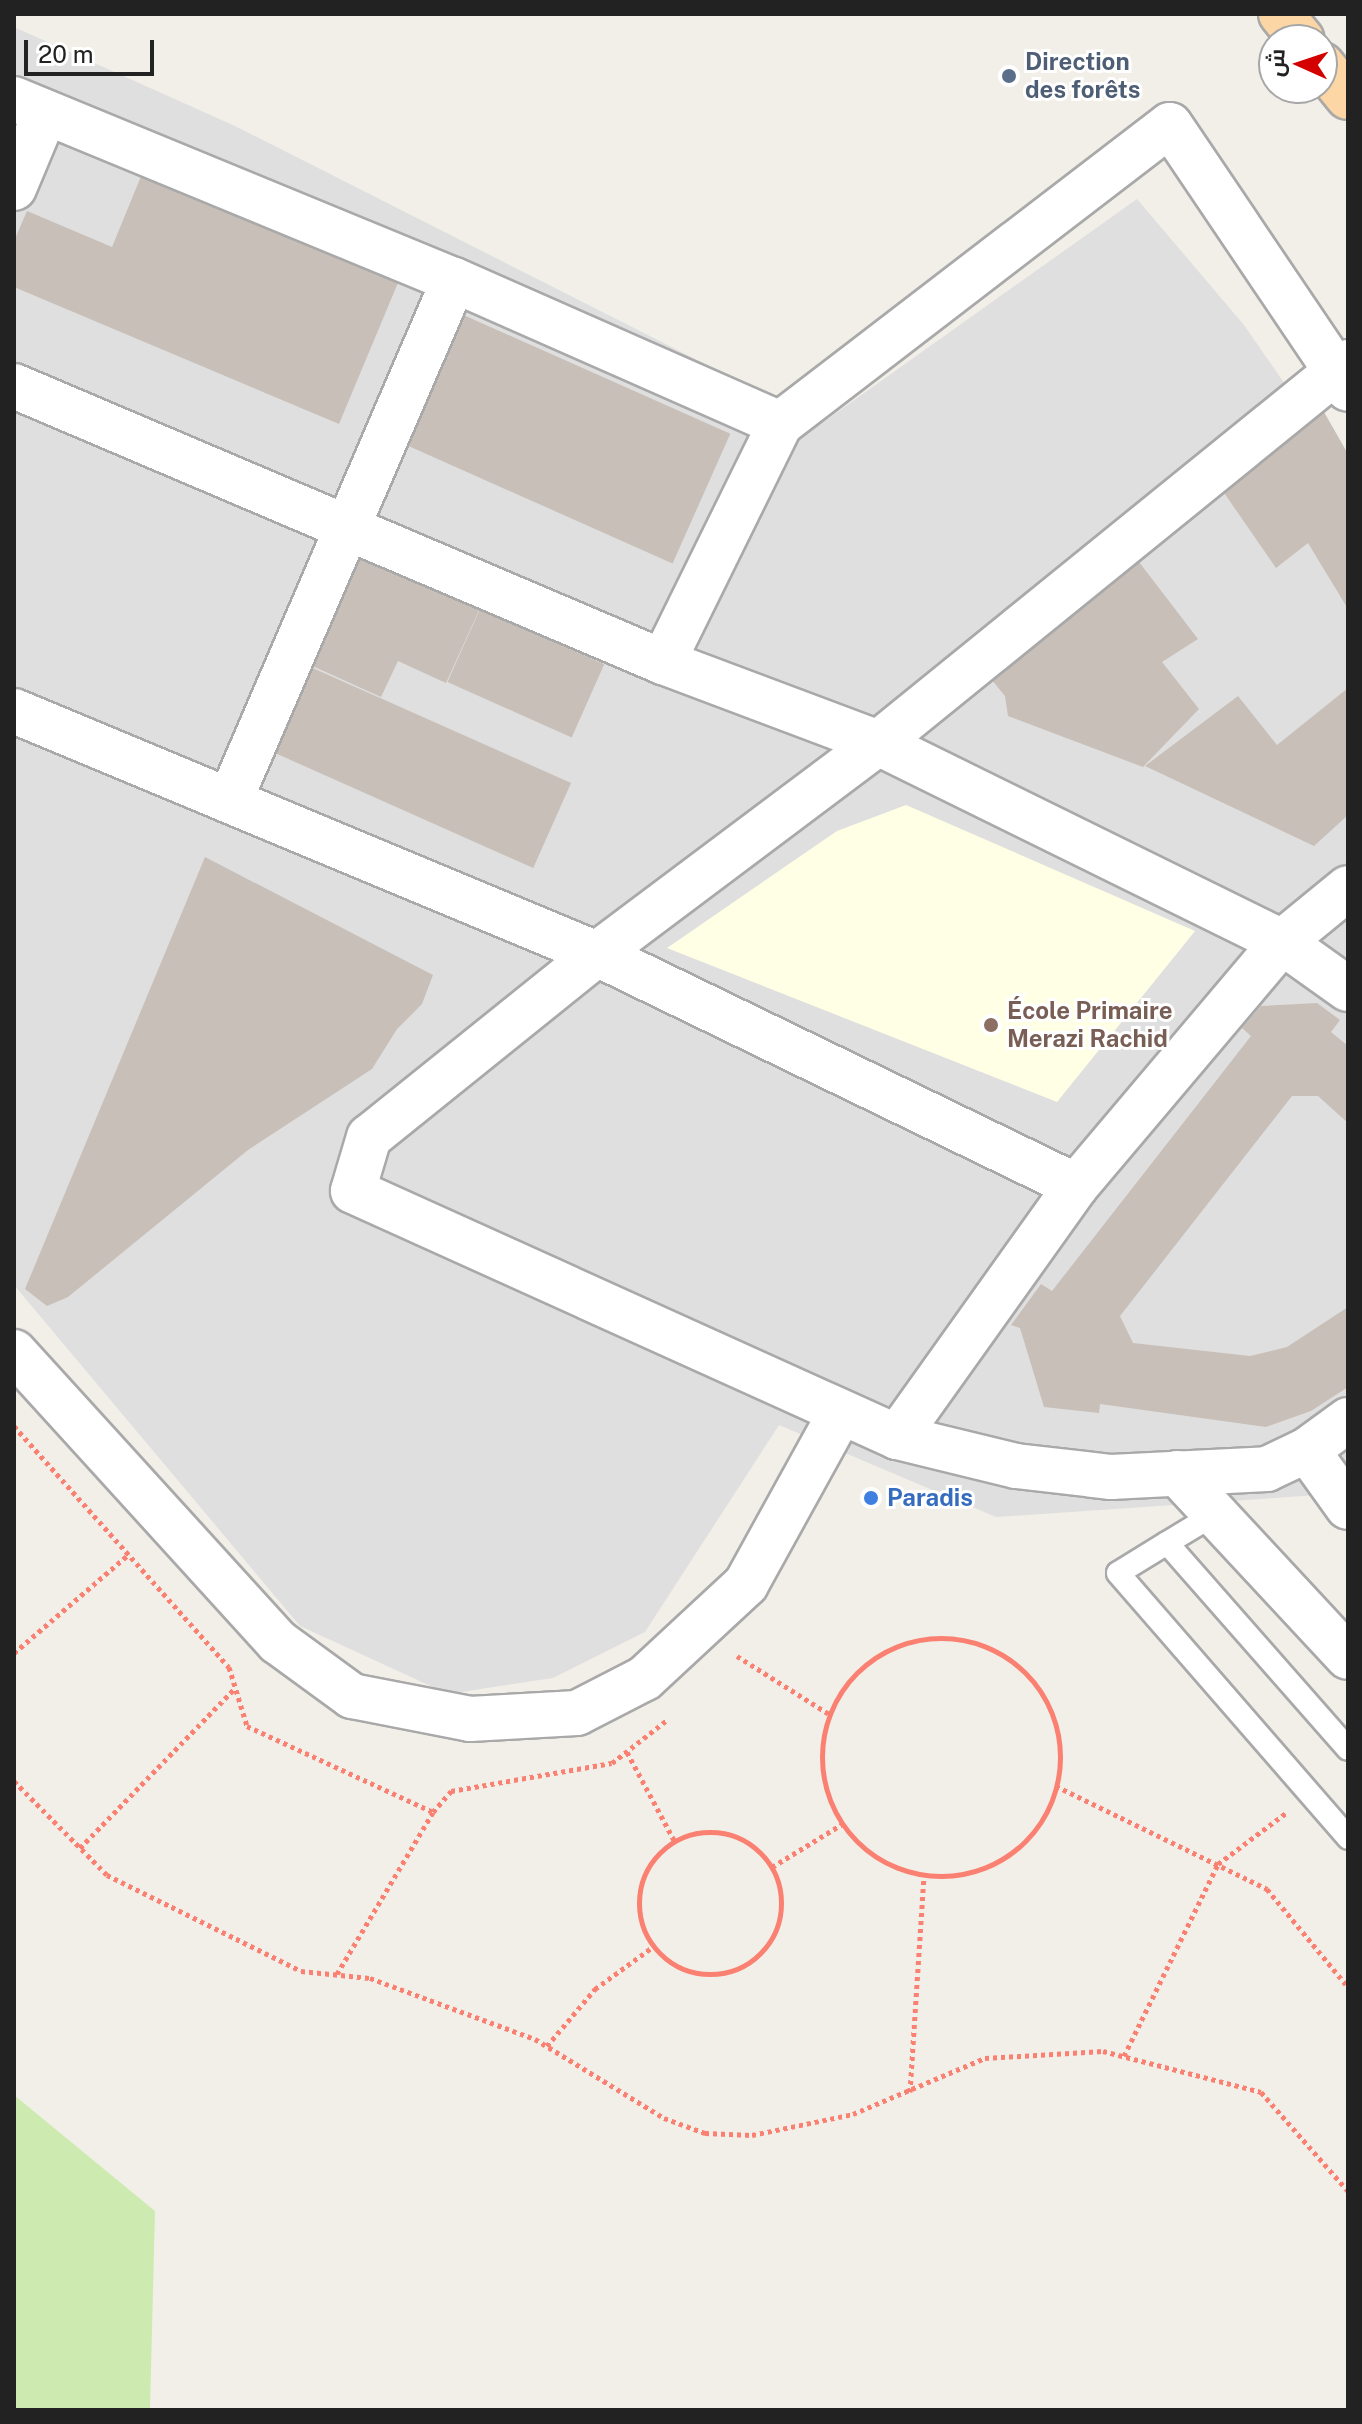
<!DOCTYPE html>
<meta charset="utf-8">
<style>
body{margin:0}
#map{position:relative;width:1362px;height:2424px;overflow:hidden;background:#f2efe9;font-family:"Public Sans",Cairo,sans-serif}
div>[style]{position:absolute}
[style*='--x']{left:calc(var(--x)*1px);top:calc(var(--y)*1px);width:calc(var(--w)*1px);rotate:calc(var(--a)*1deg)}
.residential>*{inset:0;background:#e0dfdf}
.education>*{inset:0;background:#ffffe5}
.grass>*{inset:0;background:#cdebb0}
.building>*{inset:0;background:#c7bfb8;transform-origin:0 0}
.path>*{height:5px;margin-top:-2.5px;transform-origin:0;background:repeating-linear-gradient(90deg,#fa8072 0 4px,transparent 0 8px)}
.path>.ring{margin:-2.5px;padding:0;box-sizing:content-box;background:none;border:5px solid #fa8072;border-radius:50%}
.roads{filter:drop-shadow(2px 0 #a9a9a9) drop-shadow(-2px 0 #a9a9a9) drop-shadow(0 2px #a9a9a9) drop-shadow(0 -2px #a9a9a9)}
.service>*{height:22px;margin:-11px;padding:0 11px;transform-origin:11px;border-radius:11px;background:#fff}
.minor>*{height:44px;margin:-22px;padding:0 22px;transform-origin:22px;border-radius:22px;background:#fff}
.primary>*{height:44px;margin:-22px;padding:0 22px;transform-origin:22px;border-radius:22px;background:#fcd6a4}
.dots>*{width:22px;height:22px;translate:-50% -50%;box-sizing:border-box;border:4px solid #fff;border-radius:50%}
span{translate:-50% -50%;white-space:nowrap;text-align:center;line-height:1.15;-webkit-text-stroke:6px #fff;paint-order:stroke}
.service-label{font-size:24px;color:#4e5e75;font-weight:700}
.left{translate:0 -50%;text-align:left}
.education-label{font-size:24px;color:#785e54;font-weight:700}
.shop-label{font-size:24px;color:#366cbe;font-weight:700}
.frame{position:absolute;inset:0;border:16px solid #222;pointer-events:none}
.north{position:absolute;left:1258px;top:24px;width:80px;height:80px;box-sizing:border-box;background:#fff;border:2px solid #a7a7a7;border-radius:50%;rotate:273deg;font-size:22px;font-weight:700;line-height:32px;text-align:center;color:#222}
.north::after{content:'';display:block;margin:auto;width:28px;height:36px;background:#d40000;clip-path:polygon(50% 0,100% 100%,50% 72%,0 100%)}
.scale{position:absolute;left:24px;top:40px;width:130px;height:36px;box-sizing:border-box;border:4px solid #222;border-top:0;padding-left:10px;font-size:24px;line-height:28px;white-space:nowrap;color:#222;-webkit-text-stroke:6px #fff;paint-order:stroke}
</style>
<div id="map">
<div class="residential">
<i style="clip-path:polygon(14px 27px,235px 126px,822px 423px,1137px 199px,1244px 325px,1348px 475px,1348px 1493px,996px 1517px,779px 1425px,645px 1632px,553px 1678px,448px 1694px,300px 1626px,14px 1285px)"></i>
</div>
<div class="education">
<i style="clip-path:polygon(906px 805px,1195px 931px,1057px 1102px,667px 948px,837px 831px)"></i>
</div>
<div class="grass">
<i style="clip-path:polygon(14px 2095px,155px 2211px,150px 2410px,14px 2410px)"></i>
</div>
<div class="building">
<i style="clip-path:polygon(144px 169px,400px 278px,339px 424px,14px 287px,14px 241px,27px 211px,112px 247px)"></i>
<i style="left:459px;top:313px;width:297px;height:142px;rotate:24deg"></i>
<i style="clip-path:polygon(1320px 405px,1348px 454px,1348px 609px,1308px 543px,1276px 568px,1218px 484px)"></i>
<i style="clip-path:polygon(346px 548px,480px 608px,446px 683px,398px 661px,381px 697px,297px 659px)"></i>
<i style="clip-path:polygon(1136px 558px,1198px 639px,1162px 662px,1199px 709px,1143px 767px,1008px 716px,1005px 696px,982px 668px)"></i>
<i style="left:480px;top:609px;width:136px;height:80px;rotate:24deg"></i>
<i style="left:297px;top:661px;width:300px;height:93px;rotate:24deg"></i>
<i style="clip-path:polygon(1348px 688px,1348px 815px,1314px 846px,1145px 766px,1238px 696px,1277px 745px)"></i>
<i style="clip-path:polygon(205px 857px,433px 975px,422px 1004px,397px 1029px,372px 1069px,248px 1150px,68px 1297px,47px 1306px,25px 1289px)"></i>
<i style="clip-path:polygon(1317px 1003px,1340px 1020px,1331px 1032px,1348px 1046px,1348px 1123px,1318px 1096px,1292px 1096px,1120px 1316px,1133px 1343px,1250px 1356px,1287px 1347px,1348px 1307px,1348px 1387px,1311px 1411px,1266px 1427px,1100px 1404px,1099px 1413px,1044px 1407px,1020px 1328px,1011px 1325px,1041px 1284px,1052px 1291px,1251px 1036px,1242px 1028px,1261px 1006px)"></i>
</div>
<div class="path">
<i style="--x:14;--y:1426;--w:323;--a:48.3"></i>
<i style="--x:229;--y:1667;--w:62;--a:73"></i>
<i style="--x:247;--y:1726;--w:205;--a:24.8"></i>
<i style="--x:433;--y:1812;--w:28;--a:-49"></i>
<i style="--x:451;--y:1791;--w:163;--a:-9.9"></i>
<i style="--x:612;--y:1763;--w:70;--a:-38"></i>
<i class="ring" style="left:822px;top:1638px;width:233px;height:233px"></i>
<i style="--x:14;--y:1653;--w:152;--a:-40.7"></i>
<i style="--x:737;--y:1656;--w:109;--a:32.2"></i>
<i style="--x:627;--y:1752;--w:100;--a:61.9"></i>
<i style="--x:14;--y:1781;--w:132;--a:45.3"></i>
<i style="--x:107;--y:1875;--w:216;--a:26.3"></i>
<i style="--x:301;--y:1971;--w:69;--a:5.8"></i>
<i style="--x:370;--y:1978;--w:176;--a:20.3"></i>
<i style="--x:535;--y:2039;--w:151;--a:31.5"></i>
<i style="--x:664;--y:2118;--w:44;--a:20.1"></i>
<i style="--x:705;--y:2133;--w:47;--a:2.4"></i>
<i style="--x:752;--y:2135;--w:103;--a:-11.7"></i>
<i style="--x:853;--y:2114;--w:143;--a:-23"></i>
<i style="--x:985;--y:2058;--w:118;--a:-3.4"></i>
<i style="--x:1103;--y:2051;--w:163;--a:14.5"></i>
<i style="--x:1261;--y:2092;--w:132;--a:48.7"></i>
<i style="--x:1056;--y:1786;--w:235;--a:26"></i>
<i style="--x:1267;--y:1889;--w:127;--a:50.4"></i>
<i class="ring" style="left:639px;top:1832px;width:137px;height:137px"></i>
<i style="--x:80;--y:1848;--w:224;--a:-45.9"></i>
<i style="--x:772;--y:1867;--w:84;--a:-31.4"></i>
<i style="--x:337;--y:1974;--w:188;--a:-59.3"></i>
<i style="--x:547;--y:2046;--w:75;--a:-49.9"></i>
<i style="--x:595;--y:1989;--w:73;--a:-36.1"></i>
<i style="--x:1124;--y:2056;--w:214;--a:-63.9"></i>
<i style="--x:1218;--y:1864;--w:85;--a:-36.9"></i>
<i style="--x:910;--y:2092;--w:217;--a:-86.3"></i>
</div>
<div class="roads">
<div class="service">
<i style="--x:1215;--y:1514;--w:56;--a:148.9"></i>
<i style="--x:1167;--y:1543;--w:274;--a:48.7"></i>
<i style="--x:1167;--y:1543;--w:57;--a:148.5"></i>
<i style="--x:1118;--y:1573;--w:351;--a:49"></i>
</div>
<div class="minor">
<i style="--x:14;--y:99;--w:476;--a:22.4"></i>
<i style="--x:454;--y:280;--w:356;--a:23.8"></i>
<i style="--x:780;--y:424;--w:491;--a:-37.5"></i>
<i style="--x:1170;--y:125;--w:318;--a:56"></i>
<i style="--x:14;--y:188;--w:80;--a:-67.3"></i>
<i style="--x:1348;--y:362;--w:605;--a:140.97"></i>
<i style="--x:878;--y:743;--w:351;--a:143.1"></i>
<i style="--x:597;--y:954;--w:292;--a:141.2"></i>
<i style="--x:369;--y:1137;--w:56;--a:106.5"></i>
<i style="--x:353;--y:1191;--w:597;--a:24.33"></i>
<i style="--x:897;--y:1437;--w:308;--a:-54.5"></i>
<i style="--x:1076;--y:1186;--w:319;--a:-49.8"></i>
<i style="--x:1282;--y:942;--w:85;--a:-39.3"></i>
<i style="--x:14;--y:386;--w:705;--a:23.04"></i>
<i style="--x:663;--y:662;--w:230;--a:20.6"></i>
<i style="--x:878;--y:743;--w:450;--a:26.2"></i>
<i style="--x:1282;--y:942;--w:81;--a:35.5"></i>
<i style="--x:663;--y:662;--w:265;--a:-63.8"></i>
<i style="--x:14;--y:711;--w:632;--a:22.63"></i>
<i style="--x:597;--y:954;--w:532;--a:25.84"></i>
<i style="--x:230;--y:800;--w:566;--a:-66.7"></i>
<i style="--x:14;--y:1352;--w:392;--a:47.7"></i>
<i style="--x:278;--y:1642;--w:92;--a:36.1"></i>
<i style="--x:352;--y:1696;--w:120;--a:11"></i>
<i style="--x:470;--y:1719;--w:107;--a:-3.2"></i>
<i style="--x:577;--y:1713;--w:76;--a:-27.2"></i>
<i style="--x:645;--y:1678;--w:138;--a:-42.9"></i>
<i style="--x:746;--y:1584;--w:194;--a:-61.1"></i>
<i style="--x:897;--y:1437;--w:122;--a:13.7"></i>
<i style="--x:1016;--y:1466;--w:96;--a:6.6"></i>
<i style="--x:1111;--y:1477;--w:156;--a:-2.9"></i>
<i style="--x:1267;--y:1469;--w:44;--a:-25.4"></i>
<i style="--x:1307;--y:1450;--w:51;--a:-36.2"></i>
<i style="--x:1307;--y:1450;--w:70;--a:54.3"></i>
<i style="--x:1177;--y:1473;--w:251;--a:47.1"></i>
</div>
<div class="primary">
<i style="--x:1281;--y:14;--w:33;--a:51"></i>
<i style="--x:1322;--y:65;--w:41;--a:50.9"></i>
</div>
</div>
<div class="dots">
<i style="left:1009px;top:76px;background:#5c6f8a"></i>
<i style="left:991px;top:1025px;background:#8d6e63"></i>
<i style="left:871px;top:1498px;background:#3f7fe0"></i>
</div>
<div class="service-label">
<span class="left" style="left:1025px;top:76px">Direction<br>des forêts</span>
</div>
<div class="education-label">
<span class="left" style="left:1007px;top:1025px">École Primaire<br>Merazi Rachid</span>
</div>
<div class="shop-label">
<span class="left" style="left:887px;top:1498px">Paradis</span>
</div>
<div class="frame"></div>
<div class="north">ش</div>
<div class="scale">20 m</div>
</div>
